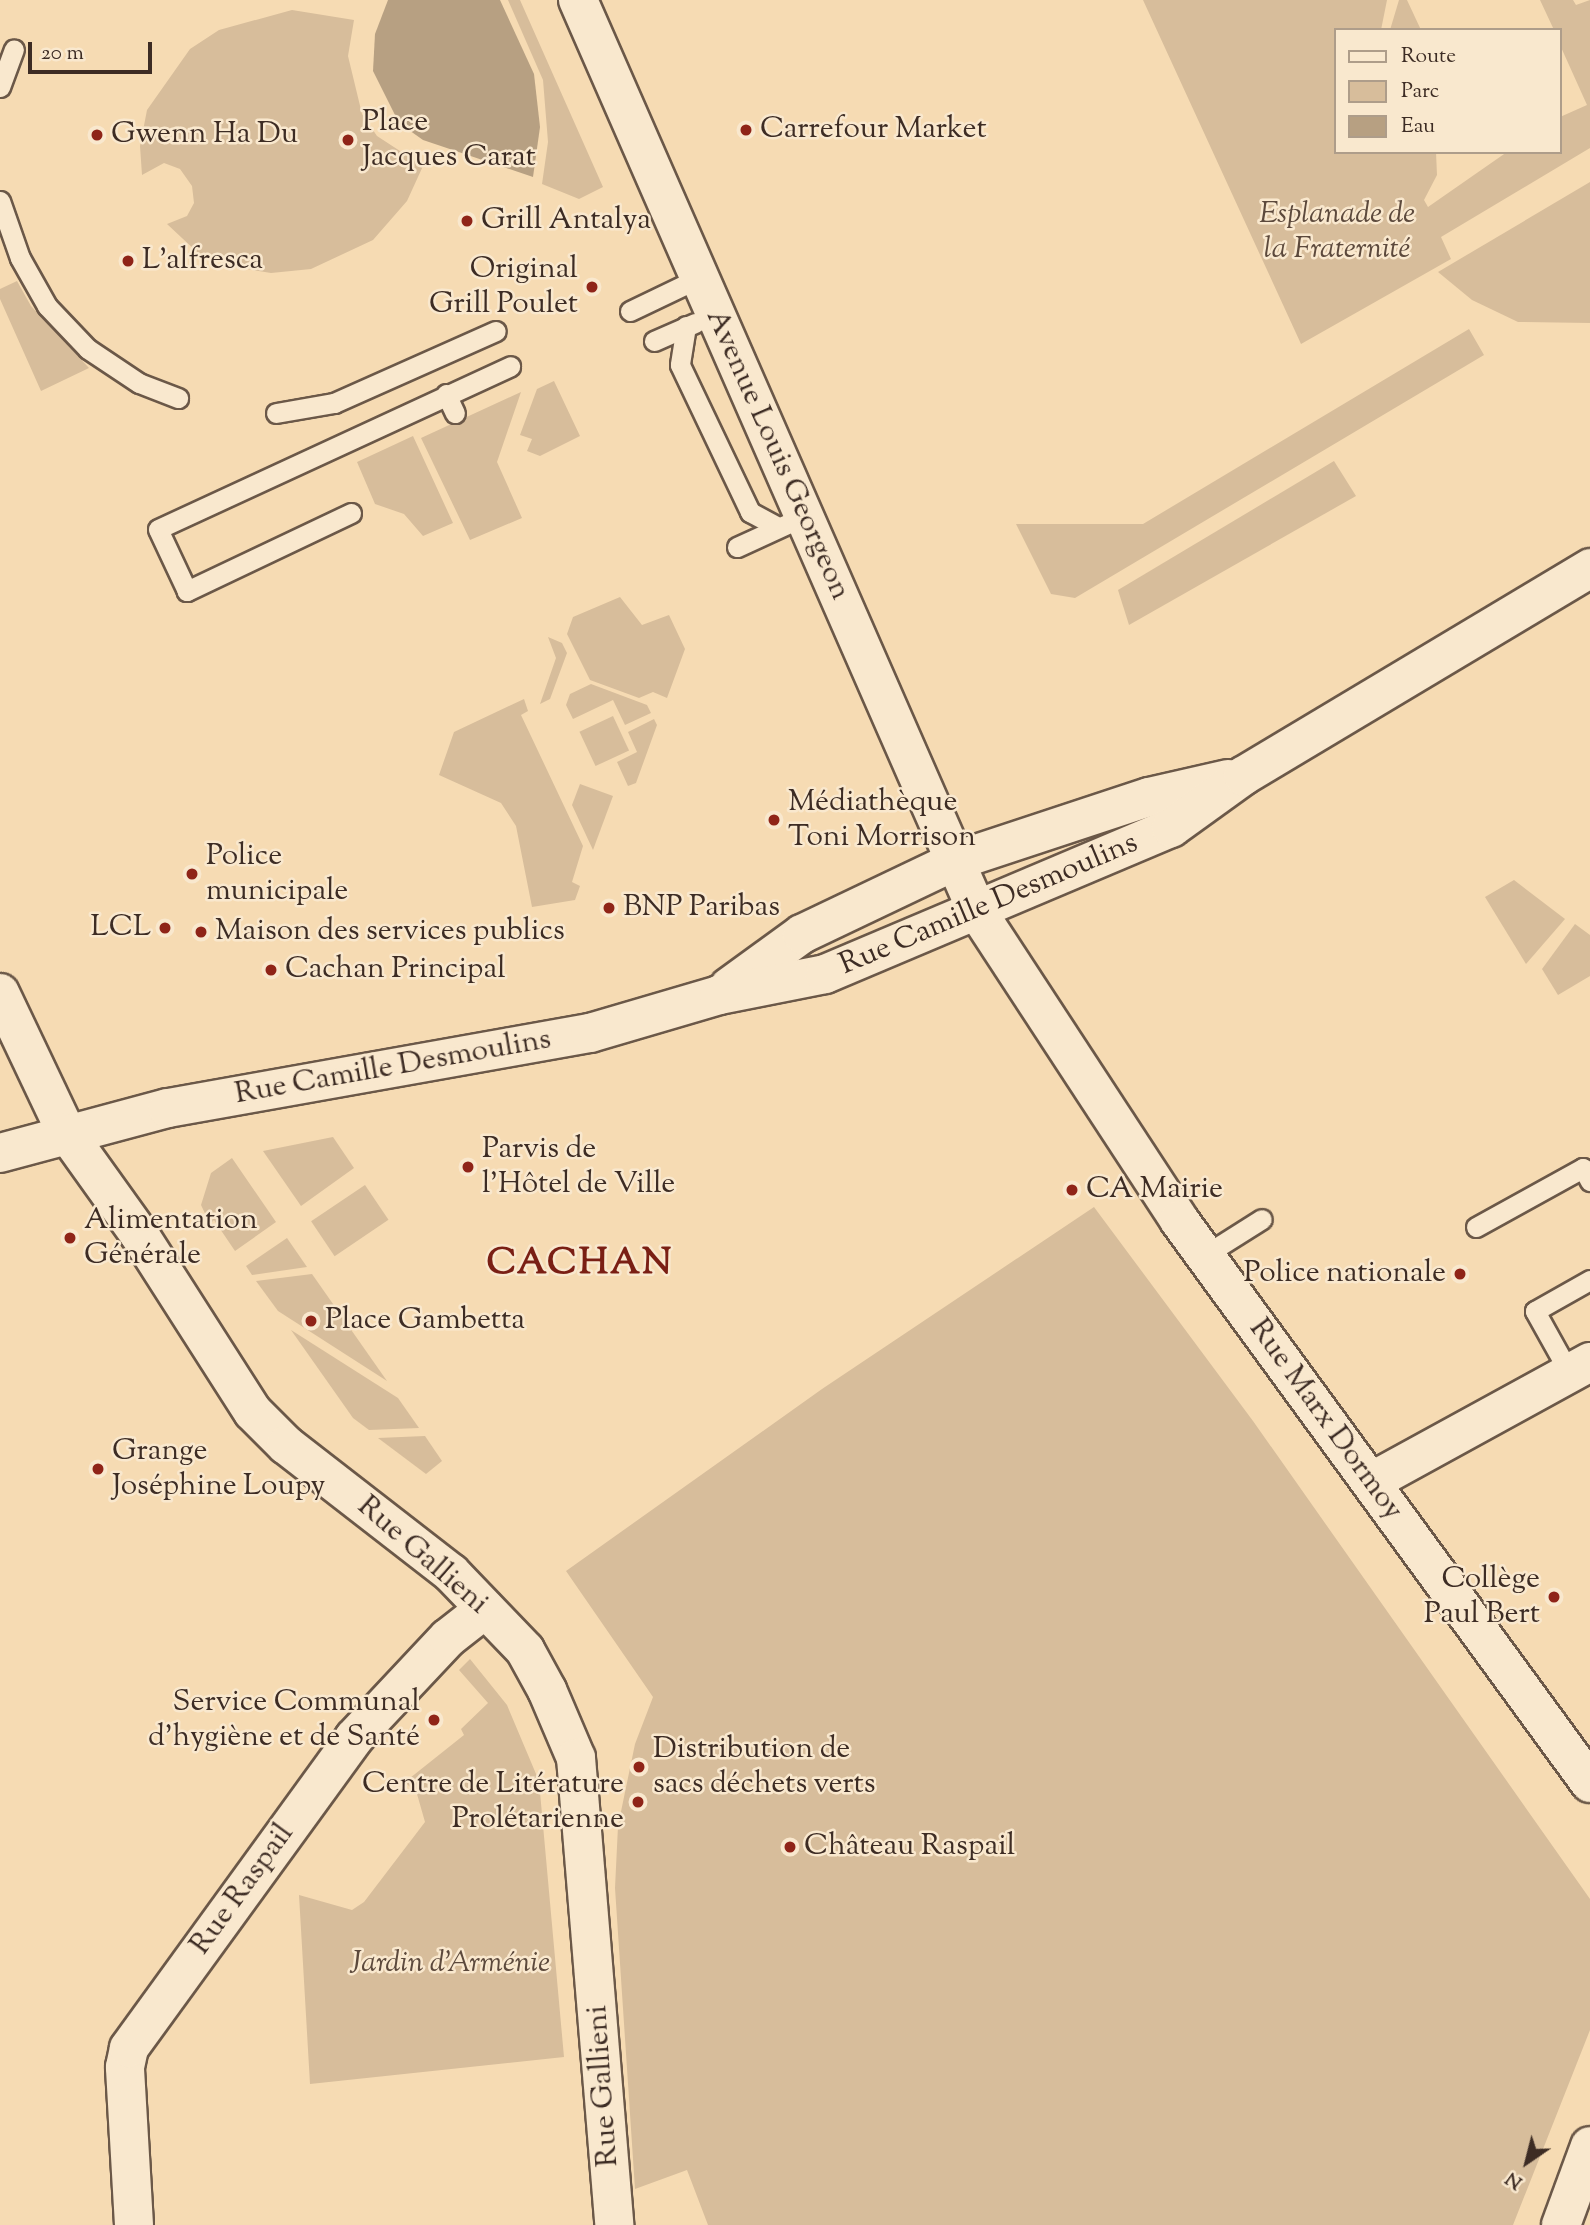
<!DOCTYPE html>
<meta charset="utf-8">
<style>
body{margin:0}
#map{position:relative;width:1590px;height:2225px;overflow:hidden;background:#f6dbb3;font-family:"Sorts Mill Goudy",serif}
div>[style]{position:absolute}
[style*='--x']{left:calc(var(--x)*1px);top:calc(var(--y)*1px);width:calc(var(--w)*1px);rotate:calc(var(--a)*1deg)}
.green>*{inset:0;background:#d7bd9b;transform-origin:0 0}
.water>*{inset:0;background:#b7a082}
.roads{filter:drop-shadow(2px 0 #6b5848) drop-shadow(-2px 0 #6b5848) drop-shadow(0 2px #6b5848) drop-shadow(0 -2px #6b5848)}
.lane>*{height:19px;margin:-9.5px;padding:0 9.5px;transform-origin:9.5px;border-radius:9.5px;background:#f9e8ce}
.street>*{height:38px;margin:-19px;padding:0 19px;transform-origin:19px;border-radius:19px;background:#f9e8ce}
.secondary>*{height:38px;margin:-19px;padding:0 19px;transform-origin:19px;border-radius:19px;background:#f9e8ce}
.dots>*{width:19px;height:19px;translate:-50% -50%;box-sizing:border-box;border:4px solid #f9e8ce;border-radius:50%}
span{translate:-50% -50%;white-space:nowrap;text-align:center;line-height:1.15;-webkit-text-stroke:5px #f9e8ce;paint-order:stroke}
.poi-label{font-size:30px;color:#3d2c24}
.left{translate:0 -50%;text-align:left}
.right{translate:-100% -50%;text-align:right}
.park-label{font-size:30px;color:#5c493c;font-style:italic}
.street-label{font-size:30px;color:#3d2c24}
.district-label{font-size:37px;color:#7a1f14;font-weight:700;letter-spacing:2px}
.legend{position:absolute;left:1334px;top:28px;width:228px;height:126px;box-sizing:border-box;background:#f9e8ce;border:2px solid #ae9d8a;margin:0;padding:9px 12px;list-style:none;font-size:21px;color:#3d2c24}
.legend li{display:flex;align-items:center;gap:14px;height:35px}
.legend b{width:35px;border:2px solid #ae9d8a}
.north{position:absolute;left:1492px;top:2127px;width:70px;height:70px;-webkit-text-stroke:5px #f9e8ce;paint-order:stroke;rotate:215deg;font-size:19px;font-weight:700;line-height:28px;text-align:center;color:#3d2c24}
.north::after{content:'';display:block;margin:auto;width:24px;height:32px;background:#3d2c24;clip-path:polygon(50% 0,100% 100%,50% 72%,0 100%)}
.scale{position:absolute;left:28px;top:42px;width:124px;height:32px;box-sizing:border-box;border:4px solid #3d2c24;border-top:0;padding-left:9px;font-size:21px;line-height:24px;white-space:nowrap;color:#3d2c24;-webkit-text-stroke:5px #f9e8ce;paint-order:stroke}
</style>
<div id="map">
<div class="green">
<i style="clip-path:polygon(508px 0,520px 0,603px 187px,579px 199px,542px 184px,548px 142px,543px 80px)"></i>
<i style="clip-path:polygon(1143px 0,1387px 0,1381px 30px,1336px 30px,1336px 152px,1436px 152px,1437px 175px,1424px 200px,1428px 207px,1507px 152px,1560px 152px,1560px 117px,1587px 105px,1560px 45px,1560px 30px,1554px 30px,1540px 0,1573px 0,1576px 5px,1590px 0,1590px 148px,1441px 237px,1451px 259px,1301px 344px)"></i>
<i style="clip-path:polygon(1399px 0,1407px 0,1421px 30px,1390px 30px)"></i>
<i style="clip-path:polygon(292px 10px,354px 20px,348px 56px,362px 114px,377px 136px,423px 166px,407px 201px,373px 240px,311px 269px,271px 273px,229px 266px,197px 252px,167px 224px,187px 216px,194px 203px,192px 186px,180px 169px,164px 163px,142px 175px,140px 146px,147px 110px,190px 49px,219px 30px)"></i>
<i style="clip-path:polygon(1590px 182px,1590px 323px,1518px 322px,1472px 300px,1438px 272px)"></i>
<i style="clip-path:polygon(17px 281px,31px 306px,89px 368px,41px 391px,0 299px,0 289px)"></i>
<i style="clip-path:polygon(1469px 329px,1484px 355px,1075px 598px,1051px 594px,1016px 524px,1143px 524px)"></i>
<i style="clip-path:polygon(554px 381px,580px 436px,540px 456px,527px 451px,532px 439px,520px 435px,537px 389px)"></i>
<i style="clip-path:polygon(521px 392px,497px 462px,522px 518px,470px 540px,421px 438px)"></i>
<i style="clip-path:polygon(413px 436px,453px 523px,423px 536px,404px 514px,375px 504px,357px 462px)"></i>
<i style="clip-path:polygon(1334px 461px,1356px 496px,1129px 625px,1118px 590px)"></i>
<i style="clip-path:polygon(620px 597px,642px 625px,669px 615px,685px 649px,667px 698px,653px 692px,639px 698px,590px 680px,567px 634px,573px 617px)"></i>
<i style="clip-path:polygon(548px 637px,562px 643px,567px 653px,550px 699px,540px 704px,556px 658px)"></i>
<i style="clip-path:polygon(591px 684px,647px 705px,651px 713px,625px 725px,613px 700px,573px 719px,566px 705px,570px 694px)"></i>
<i style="clip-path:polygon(524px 699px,528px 711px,521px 715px,583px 846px,572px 882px,580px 886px,575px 900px,532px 907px,516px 826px,501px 803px,439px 775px,454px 732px)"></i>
<i style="left:613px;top:716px;width:38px;height:37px;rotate:65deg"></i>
<i style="clip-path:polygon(654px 719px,657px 725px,636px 783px,628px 786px,617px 762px,637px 752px,628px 732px)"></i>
<i style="clip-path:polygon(580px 784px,613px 796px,593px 850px,572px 805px)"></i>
<i style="clip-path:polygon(1514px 880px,1565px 919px,1526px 964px,1485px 897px)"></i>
<i style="clip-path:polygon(1575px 924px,1590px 935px,1590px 976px,1558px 995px,1542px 969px)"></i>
<i style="clip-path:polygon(333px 1137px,354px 1168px,301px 1206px,263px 1151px)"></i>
<i style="clip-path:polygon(232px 1158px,276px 1222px,235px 1251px,214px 1220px,210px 1224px,201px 1205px,211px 1173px)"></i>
<i style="left:365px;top:1185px;width:42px;height:65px;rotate:56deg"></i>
<i style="clip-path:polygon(1094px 1207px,1253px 1421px,1590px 1899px,1590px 2030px,1513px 2225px,708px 2225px,687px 2170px,635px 2189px,615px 1888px,618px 1826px,635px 1744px,653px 1697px,566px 1571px,822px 1389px)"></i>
<i style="clip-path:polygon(287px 1238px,307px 1267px,252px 1275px,246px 1266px)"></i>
<i style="clip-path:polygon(312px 1274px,387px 1381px,278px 1311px,256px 1281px)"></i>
<i style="clip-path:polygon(291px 1330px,398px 1398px,419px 1428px,369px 1430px,353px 1418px)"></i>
<i style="clip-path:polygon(425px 1436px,442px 1461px,426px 1474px,378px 1438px)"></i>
<i style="clip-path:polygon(470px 1659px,507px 1705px,539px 1781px,564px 2057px,310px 2084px,299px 1895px,352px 1910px,364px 1902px,425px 1822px,417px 1794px,405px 1782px,464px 1735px,461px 1729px,488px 1703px,459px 1670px)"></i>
</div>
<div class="water">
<i style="clip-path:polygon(388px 0,500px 0,534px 74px,540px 127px,533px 177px,423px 140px,399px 123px,373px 71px,375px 34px)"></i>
</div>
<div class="roads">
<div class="lane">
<i style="--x:0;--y:87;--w:40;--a:-69.8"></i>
<i style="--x:0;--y:201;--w:60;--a:70.7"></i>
<i style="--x:20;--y:258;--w:55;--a:60.6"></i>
<i style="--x:47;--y:306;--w:59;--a:46.4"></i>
<i style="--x:88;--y:349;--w:61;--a:33.7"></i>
<i style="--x:139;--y:383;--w:42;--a:21"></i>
<i style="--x:630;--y:311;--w:76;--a:-25.6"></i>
<i style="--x:686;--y:326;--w:39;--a:99"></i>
<i style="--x:680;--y:365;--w:163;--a:64.5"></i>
<i style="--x:750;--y:512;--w:32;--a:28"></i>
<i style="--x:654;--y:341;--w:45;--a:-23.7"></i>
<i style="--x:446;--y:394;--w:21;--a:65"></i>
<i style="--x:276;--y:413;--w:59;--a:-9.8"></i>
<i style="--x:334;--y:403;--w:177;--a:-24"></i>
<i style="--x:351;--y:513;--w:182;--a:154.6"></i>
<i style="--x:187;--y:591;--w:68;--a:-115.1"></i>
<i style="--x:158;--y:529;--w:388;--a:-24.8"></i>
<i style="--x:737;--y:547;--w:55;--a:-24.7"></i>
<i style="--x:1476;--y:1227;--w:122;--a:-28.9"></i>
<i style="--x:1583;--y:1168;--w:15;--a:62"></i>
<i style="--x:1205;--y:1255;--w:67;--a:-32.3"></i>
<i style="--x:1570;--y:1374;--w:72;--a:-119.1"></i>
<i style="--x:1535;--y:1311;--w:63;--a:-29.4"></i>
</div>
<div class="street">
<i style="--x:0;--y:993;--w:154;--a:64.6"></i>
<i style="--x:1371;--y:1482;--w:250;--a:-28.7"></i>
<i style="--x:134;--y:2225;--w:158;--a:-93.3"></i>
<i style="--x:125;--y:2067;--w:19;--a:-78"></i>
<i style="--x:129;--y:2048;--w:383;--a:-54"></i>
<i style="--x:354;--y:1738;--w:137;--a:-46.8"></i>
<i style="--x:448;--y:1638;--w:47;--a:-38.1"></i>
</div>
<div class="secondary">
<i style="--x:578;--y:0;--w:995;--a:66.35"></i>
<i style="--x:977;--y:911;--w:369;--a:56.8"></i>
<i style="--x:1179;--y:1220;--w:697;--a:53.87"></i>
<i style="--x:729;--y:987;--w:90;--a:-36"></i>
<i style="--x:802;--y:934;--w:170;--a:-25.5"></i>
<i style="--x:955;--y:861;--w:204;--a:-18.3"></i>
<i style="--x:1149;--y:797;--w:81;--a:-12.8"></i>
<i style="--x:66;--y:1132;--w:125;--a:54.4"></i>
<i style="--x:139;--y:1234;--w:211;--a:57.4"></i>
<i style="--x:253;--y:1412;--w:47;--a:45"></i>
<i style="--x:286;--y:1445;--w:209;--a:37.8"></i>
<i style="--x:451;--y:1573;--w:107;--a:46.1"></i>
<i style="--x:525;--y:1650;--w:46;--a:61.2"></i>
<i style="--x:547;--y:1690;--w:74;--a:66.9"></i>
<i style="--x:576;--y:1758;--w:469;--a:85.3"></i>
<i style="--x:0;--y:1153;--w:174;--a:-15"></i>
<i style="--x:168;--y:1108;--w:429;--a:-10.1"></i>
<i style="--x:590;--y:1033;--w:134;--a:-16.4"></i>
<i style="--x:719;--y:995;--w:108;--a:-11.2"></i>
<i style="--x:825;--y:974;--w:376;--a:-22.9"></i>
<i style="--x:1171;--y:828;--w:89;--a:-35.8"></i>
<i style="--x:1243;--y:776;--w:405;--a:-30.9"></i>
<i style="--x:1561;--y:2225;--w:84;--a:-69.8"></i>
</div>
</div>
<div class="dots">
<i style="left:746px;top:130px;background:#8f2418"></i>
<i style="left:97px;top:135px;background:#8f2418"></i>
<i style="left:348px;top:140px;background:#8f2418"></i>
<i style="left:467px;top:221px;background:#8f2418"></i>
<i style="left:128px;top:261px;background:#8f2418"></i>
<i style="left:592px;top:287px;background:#8f2418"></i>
<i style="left:774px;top:820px;background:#8f2418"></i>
<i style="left:192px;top:874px;background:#8f2418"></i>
<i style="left:609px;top:908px;background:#8f2418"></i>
<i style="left:165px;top:928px;background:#8f2418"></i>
<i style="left:201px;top:932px;background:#8f2418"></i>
<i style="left:271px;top:970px;background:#8f2418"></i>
<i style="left:468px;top:1167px;background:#8f2418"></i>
<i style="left:1072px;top:1190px;background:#8f2418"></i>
<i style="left:70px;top:1238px;background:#8f2418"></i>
<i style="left:1460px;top:1274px;background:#8f2418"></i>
<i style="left:311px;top:1321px;background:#8f2418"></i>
<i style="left:98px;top:1469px;background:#8f2418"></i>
<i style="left:1554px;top:1597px;background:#8f2418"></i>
<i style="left:434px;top:1720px;background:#8f2418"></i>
<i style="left:639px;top:1767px;background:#8f2418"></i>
<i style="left:638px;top:1802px;background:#8f2418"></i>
<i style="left:790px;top:1847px;background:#8f2418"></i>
</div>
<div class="poi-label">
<span class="left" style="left:362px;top:140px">Place<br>Jacques Carat</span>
<span class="left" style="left:760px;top:130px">Carrefour Market</span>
<span class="left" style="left:111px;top:135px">Gwenn Ha Du</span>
<span class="left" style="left:481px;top:221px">Grill Antalya</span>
<span class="left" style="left:142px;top:261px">L'alfresca</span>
<span class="right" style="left:578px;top:287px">Original<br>Grill Poulet</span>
<span class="left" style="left:788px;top:820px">Médiathèque<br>Toni Morrison</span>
<span class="left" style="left:206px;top:874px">Police<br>municipale</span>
<span class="left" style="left:623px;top:908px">BNP Paribas</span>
<span class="right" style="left:151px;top:928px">LCL</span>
<span class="left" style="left:215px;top:932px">Maison des services publics</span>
<span class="left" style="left:285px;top:970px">Cachan Principal</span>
<span class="left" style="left:482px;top:1167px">Parvis de<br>l'Hôtel de Ville</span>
<span class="left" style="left:1086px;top:1190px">CA Mairie</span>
<span class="left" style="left:84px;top:1238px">Alimentation<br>Générale</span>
<span class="right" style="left:1446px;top:1274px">Police nationale</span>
<span class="left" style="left:325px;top:1321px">Place Gambetta</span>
<span class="left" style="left:112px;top:1469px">Grange<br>Joséphine Loupy</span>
<span class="right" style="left:1540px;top:1597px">Collège<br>Paul Bert</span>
<span class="right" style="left:420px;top:1720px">Service Communal<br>d'hygiène et de Santé</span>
<span class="left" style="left:653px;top:1767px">Distribution de<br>sacs déchets verts</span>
<span class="right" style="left:624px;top:1802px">Centre de Litérature<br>Prolétarienne</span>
<span class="left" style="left:804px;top:1847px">Château Raspail</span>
</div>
<div class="park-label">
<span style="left:1337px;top:232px">Esplanade de<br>la Fraternité</span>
<span style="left:450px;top:1964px">Jardin d'Arménie</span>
</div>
<div class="street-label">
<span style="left:777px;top:455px;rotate:66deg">Avenue Louis Georgeon</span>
<span style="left:989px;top:905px;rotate:-23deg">Rue Camille Desmoulins</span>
<span style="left:393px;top:1068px;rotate:-10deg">Rue Camille Desmoulins</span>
<span style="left:1325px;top:1420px;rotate:54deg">Rue Marx Dormoy</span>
<span style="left:422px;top:1556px;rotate:41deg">Rue Gallieni</span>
<span style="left:243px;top:1890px;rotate:-54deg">Rue Raspail</span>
<span style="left:604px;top:2086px;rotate:-94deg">Rue Gallieni</span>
</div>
<div class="district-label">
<span style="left:580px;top:1264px">CACHAN</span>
</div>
<ul class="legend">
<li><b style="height:9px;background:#f9e8ce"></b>Route</li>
<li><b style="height:19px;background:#d7bd9b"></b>Parc</li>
<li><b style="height:19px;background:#b7a082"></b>Eau</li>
</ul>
<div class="north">N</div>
<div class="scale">20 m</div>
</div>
